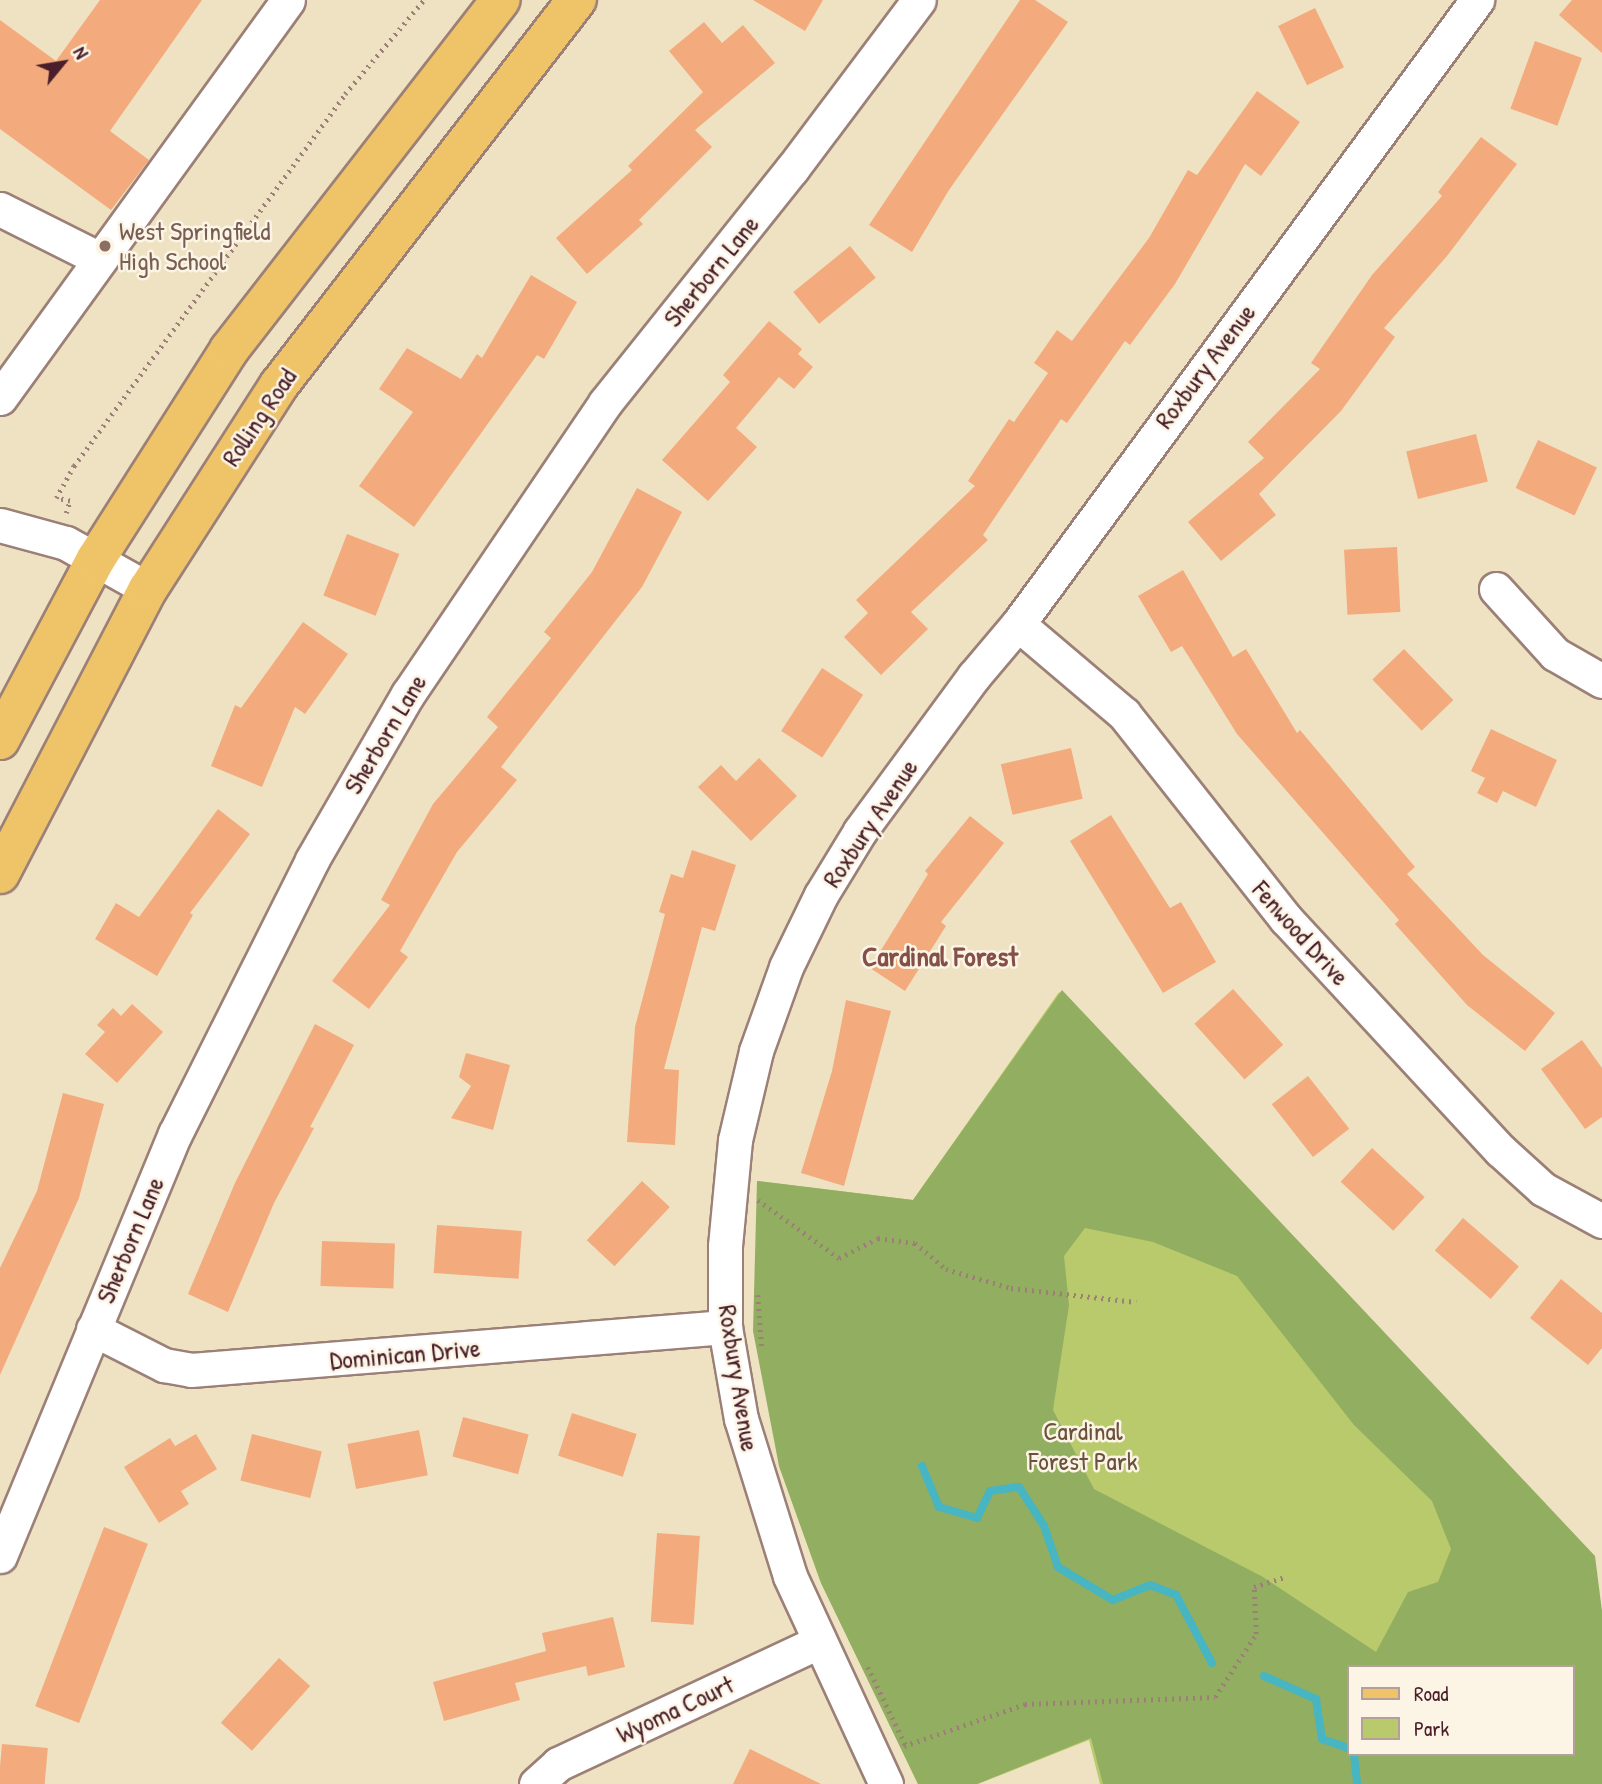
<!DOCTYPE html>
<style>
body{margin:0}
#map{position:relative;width:1602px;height:1784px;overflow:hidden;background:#efe2c3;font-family:"Patrick Hand",sans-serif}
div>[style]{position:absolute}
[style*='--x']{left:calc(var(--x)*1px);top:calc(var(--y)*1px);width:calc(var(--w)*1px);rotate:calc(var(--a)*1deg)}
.green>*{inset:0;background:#b9ca6d}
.forest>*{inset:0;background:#92ae60}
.stream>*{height:8px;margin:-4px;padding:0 4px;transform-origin:4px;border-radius:4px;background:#47b5c2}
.building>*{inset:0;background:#f3ab7d;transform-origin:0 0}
.path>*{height:4.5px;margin-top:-2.25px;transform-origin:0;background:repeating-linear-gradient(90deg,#9c8077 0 2px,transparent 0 7px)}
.roads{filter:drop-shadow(2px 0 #9c8077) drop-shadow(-2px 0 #9c8077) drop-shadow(0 2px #9c8077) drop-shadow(0 -2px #9c8077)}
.minor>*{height:33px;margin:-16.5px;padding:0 16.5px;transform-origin:16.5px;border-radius:16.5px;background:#fff}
.major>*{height:38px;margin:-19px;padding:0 19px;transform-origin:19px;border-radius:19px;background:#efc469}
.dots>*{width:19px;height:19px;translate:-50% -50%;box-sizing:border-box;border:4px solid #fcf5e5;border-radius:50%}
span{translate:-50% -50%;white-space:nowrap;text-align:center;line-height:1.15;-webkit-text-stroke:5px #fcf5e5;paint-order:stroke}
.education-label{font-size:26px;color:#785e54}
.left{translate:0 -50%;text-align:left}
.street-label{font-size:26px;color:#4a1f2b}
.park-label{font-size:26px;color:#6b523f}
.neighbourhood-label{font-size:28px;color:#855048;font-weight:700}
.legend{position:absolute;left:1347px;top:1665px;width:228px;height:91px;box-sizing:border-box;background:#fcf5e5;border:2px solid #b59f9b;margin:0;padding:9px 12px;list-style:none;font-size:21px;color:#4a1f2b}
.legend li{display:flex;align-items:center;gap:14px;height:35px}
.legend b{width:35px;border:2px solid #b59f9b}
.north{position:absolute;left:28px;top:28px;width:70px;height:70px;-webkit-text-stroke:5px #fcf5e5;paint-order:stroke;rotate:60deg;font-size:19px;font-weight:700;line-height:28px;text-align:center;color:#4a1f2b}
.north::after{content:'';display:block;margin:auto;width:24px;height:32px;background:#4a1f2b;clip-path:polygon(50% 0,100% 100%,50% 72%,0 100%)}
</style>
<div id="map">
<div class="green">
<i style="clip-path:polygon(evenodd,1059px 992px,1592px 1558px,1602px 1636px,1602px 1784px,1100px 1784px,1089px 1740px,978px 1784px,918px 1784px,821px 1583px,779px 1466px,757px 1181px,913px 1200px,1059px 992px,1348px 1667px,1572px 1667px,1572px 1754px,1348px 1754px,1348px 1667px)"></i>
</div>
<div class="forest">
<i style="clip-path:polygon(evenodd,1062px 990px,1595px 1556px,1602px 1611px,1602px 1784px,1103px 1784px,1091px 1738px,977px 1784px,918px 1784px,821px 1583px,779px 1466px,753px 1331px,757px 1181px,913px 1200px,1062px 990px,1085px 1228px,1153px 1242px,1237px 1276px,1354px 1425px,1432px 1501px,1451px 1549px,1438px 1582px,1408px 1592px,1376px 1652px,1263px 1577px,1094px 1489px,1053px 1410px,1069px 1305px,1064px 1256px,1085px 1228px,1062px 990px,1348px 1667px,1572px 1667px,1572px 1754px,1348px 1754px,1348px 1667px)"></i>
</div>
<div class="stream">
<i style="--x:922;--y:1466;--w:44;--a:67.5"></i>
<i style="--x:939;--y:1507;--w:40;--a:16"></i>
<i style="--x:977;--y:1518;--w:30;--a:-64"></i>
<i style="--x:990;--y:1491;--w:29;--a:-8"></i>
<i style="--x:1019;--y:1487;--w:46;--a:57.3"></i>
<i style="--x:1044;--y:1526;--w:43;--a:71.1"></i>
<i style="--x:1058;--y:1567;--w:64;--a:31"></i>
<i style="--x:1113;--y:1600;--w:40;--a:-22"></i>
<i style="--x:1150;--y:1585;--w:28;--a:21"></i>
<i style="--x:1176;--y:1595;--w:77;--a:62.1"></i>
<i style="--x:1264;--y:1676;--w:57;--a:23.9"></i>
<i style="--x:1316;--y:1699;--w:40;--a:81.5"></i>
<i style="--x:1322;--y:1739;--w:28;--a:19"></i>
<i style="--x:1354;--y:1754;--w:30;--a:84"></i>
</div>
<div class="building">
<i style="clip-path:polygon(100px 0,202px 0,110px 131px,149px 160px,111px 210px,0 129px,0 20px,56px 61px)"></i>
<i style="clip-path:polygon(753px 0,823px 0,805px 31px)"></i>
<i style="clip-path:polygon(1020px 0,1035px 0,1068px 22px,949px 190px,912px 252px,869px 225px)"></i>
<i style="clip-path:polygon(1572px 0,1602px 0,1602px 53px,1559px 15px)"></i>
<i style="left:1315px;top:8px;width:66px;height:41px;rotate:64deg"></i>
<i style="clip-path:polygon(704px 22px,722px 43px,743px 25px,775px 63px,695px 130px,712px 147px,639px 220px,643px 224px,587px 274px,556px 238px,632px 170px,628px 166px,703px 92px,669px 51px)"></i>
<i style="left:1535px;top:41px;width:50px;height:72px;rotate:20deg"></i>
<i style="clip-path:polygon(1257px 91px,1300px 122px,1261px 176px,1245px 164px,1175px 284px,1130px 345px,1125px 341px,1067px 423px,1061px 419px,983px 535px,988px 540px,911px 612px,928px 629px,881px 675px,844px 637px,868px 613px,856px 600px,975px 486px,968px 481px,1009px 419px,1014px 422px,1048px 373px,1034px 363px,1057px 330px,1072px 341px,1149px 238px,1188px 170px,1197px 175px)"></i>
<i style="clip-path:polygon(1481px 137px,1517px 164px,1447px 256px,1384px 328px,1395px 337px,1341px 411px,1259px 494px,1276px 515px,1221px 561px,1188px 522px,1264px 458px,1248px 442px,1320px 369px,1311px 363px,1372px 275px,1442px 196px,1438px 192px)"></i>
<i style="left:850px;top:246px;width:41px;height:73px;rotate:51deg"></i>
<i style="clip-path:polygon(531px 275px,577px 302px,544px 359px,537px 355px,414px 527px,359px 486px,413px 412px,379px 389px,407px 348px,461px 379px,477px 354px,482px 358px)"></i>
<i style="clip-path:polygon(769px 321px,802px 349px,798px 354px,813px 367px,794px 389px,779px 377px,736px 428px,757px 447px,708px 501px,662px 460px,730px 382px,723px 375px)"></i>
<i style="left:1476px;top:434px;width:49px;height:72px;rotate:76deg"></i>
<i style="left:1538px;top:440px;width:65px;height:53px;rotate:25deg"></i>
<i style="clip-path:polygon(637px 488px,682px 512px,642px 587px,501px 767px,517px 780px,457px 852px,400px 951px,408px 957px,369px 1009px,332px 981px,390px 905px,381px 900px,433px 804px,498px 727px,487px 717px,551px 638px,544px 632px,592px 572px)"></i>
<i style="left:347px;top:534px;width:56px;height:66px;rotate:21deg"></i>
<i style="left:1397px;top:547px;width:65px;height:53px;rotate:87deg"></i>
<i style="clip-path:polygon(1183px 570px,1233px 657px,1246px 649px,1297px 733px,1300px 730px,1415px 867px,1407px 874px,1483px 955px,1555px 1013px,1525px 1051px,1467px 1005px,1395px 924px,1399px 920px,1237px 734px,1182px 646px,1171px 652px,1138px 596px)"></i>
<i style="clip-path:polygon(303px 622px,348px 654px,305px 714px,295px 707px,262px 787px,211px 766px,235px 705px,241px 708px)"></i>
<i style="left:1404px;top:649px;width:71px;height:44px;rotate:46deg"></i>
<i style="left:822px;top:668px;width:49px;height:75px;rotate:33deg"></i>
<i style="clip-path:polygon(1491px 729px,1557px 760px,1536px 807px,1503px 791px,1497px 803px,1477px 793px,1485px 778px,1471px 771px)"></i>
<i style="left:1071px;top:748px;width:52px;height:72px;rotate:77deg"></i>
<i style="clip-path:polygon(759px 758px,797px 796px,751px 841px,698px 787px,721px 765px,736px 781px)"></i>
<i style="clip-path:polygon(218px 809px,250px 834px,190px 913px,193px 915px,157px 976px,95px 939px,116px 903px,139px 917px)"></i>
<i style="clip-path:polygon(1111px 815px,1170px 908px,1181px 902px,1216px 962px,1163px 993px,1070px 841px)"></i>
<i style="clip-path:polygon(970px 816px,1004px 843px,941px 922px,946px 926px,905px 991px,870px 968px,928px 874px,925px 871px)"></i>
<i style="clip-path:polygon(692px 850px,736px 865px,715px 931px,702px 927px,664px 1069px,679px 1070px,675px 1145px,627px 1142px,635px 1027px,665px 914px,659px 912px,671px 874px,683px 878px)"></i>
<i style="left:1233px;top:989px;width:75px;height:52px;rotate:48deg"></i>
<i style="clip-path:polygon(846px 1000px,891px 1011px,844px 1186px,801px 1173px,832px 1071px)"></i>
<i style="clip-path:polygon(132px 1004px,163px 1032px,117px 1083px,85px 1054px,105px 1032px,97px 1025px,113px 1008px,121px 1016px)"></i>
<i style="clip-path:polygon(315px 1024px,354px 1045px,310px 1127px,314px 1128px,274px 1203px,228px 1312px,188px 1294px,235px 1183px)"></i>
<i style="clip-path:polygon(1582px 1040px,1602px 1068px,1602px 1117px,1585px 1129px,1541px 1069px)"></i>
<i style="clip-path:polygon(466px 1053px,510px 1065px,493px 1130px,451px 1118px,471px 1086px,459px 1077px)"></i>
<i style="left:1308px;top:1076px;width:67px;height:46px;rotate:52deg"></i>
<i style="clip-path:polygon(63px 1093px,104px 1104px,79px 1198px,0 1375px,0 1268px,37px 1191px)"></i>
<i style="left:1372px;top:1148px;width:72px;height:46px;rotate:43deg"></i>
<i style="left:642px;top:1181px;width:38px;height:81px;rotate:43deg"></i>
<i style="left:1463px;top:1218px;width:74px;height:43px;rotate:41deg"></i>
<i style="left:437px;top:1225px;width:85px;height:48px;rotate:4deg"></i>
<i style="left:322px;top:1241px;width:73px;height:45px;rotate:2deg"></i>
<i style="clip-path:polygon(1561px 1279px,1602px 1313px,1602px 1348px,1588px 1365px,1530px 1318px)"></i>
<i style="left:572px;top:1413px;width:68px;height:45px;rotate:18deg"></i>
<i style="left:463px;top:1417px;width:68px;height:41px;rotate:15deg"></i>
<i style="left:419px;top:1430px;width:46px;height:73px;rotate:79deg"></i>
<i style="clip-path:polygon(196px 1434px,217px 1469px,181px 1491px,189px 1504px,159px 1523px,124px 1467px,170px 1438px,175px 1446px)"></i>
<i style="left:252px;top:1434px;width:72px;height:48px;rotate:14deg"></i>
<i style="left:104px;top:1527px;width:47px;height:192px;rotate:21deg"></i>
<i style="left:657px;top:1533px;width:43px;height:89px;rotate:4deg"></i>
<i style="clip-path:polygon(613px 1617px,625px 1667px,588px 1676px,586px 1666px,515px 1683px,520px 1700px,444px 1721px,433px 1682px,546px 1651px,542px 1633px)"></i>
<i style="left:279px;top:1658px;width:42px;height:87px;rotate:42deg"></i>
<i style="left:2px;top:1744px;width:46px;height:40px;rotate:5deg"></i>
<i style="clip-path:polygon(750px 1749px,821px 1784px,733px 1784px)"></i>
</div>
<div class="path">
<i style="--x:66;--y:513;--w:13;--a:-72"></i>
<i style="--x:70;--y:501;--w:14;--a:-168"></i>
<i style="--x:56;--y:498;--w:37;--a:-61"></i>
<i style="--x:74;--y:466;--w:460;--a:-53.9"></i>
<i style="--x:345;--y:94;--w:123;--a:-50"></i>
<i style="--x:758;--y:1200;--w:100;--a:35.6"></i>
<i style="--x:839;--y:1258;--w:44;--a:-27.1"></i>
<i style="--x:878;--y:1238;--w:37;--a:8"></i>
<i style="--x:915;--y:1243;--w:40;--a:40"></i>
<i style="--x:946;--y:1269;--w:68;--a:16.3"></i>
<i style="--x:1011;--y:1288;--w:126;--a:6.4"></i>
<i style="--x:758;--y:1295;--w:54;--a:85.8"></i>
<i style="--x:868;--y:1667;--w:88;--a:64.3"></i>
<i style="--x:904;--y:1746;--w:128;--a:-19.1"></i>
<i style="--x:1025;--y:1704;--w:190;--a:-2.1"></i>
<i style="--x:1215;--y:1697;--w:75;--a:-56.9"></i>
<i style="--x:1256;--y:1634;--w:47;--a:-92.4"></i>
<i style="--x:1254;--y:1587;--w:32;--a:-18"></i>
</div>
<div class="roads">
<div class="minor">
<i style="--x:0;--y:209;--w:112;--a:26.6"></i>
<i style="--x:0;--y:398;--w:491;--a:-54.1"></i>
<i style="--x:0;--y:525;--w:68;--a:15.3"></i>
<i style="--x:66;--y:543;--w:94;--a:29.3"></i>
<i style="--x:1496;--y:589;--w:88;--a:47.8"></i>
<i style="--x:1555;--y:654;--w:54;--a:29.9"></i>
<i style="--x:1018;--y:624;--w:139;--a:40.3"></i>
<i style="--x:1124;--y:714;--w:261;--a:51.7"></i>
<i style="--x:1286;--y:919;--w:315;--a:47.2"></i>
<i style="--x:1500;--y:1150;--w:58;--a:42.2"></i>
<i style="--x:1543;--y:1189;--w:67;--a:28.5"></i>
<i style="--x:93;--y:1329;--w:80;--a:26.9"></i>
<i style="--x:164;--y:1365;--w:27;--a:10"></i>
<i style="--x:191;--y:1370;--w:536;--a:-4.6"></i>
<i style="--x:0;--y:1556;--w:457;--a:-67.5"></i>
<i style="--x:175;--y:1134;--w:306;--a:-63.4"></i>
<i style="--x:312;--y:860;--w:192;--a:-60"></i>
<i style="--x:408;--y:694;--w:351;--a:-55.9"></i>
<i style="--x:605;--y:403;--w:300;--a:-51.4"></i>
<i style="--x:792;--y:169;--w:211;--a:-53.1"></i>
<i style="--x:536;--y:1784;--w:30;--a:-42"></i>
<i style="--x:558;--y:1764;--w:288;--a:-25.1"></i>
<i style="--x:886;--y:1784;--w:229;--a:-114.8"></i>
<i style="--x:790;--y:1576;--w:164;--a:-107.3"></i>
<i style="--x:741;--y:1419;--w:93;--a:-99.9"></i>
<i style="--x:725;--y:1327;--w:81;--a:-90"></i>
<i style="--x:725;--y:1246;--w:106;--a:-84.6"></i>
<i style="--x:735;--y:1140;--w:91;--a:-76.7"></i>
<i style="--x:756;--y:1051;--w:89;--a:-70.3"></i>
<i style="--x:786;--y:967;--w:80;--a:-64.1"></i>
<i style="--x:821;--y:895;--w:75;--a:-58.6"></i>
<i style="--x:860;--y:831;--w:192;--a:-53.7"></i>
<i style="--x:974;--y:676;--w:68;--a:-49.8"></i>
<i style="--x:1018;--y:624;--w:775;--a:-53.66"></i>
</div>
<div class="major">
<i style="--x:0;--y:740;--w:205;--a:-62.1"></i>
<i style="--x:96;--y:559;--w:248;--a:-57.5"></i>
<i style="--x:229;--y:350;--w:443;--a:-52.2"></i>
<i style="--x:0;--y:874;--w:321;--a:-62.6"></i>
<i style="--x:148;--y:589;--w:242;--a:-57.3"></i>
<i style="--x:279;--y:385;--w:487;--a:-52.3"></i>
</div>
</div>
<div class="dots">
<i style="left:105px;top:246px;background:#8d6e63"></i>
</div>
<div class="education-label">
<span class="left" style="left:119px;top:246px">West Springfield<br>High School</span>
</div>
<div class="street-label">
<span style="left:711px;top:271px;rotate:-51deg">Sherborn Lane</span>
<span style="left:1205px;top:366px;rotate:-53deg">Roxbury Avenue</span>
<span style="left:259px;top:417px;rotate:-56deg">Rolling Road</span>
<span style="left:385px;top:734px;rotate:-59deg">Sherborn Lane</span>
<span style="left:870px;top:823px;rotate:-56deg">Roxbury Avenue</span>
<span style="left:1301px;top:933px;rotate:48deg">Fenwood Drive</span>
<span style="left:130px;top:1240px;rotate:-67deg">Sherborn Lane</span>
<span style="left:405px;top:1354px;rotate:-5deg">Dominican Drive</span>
<span style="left:739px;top:1378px;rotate:81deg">Roxbury Avenue</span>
<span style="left:675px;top:1709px;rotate:-25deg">Wyoma Court</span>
</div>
<div class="park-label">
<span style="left:1083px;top:1446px">Cardinal<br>Forest Park</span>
</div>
<div class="neighbourhood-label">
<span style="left:940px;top:956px">Cardinal Forest</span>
</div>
<ul class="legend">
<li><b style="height:9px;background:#efc469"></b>Road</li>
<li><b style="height:19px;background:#b9ca6d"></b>Park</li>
</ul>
<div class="north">N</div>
</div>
